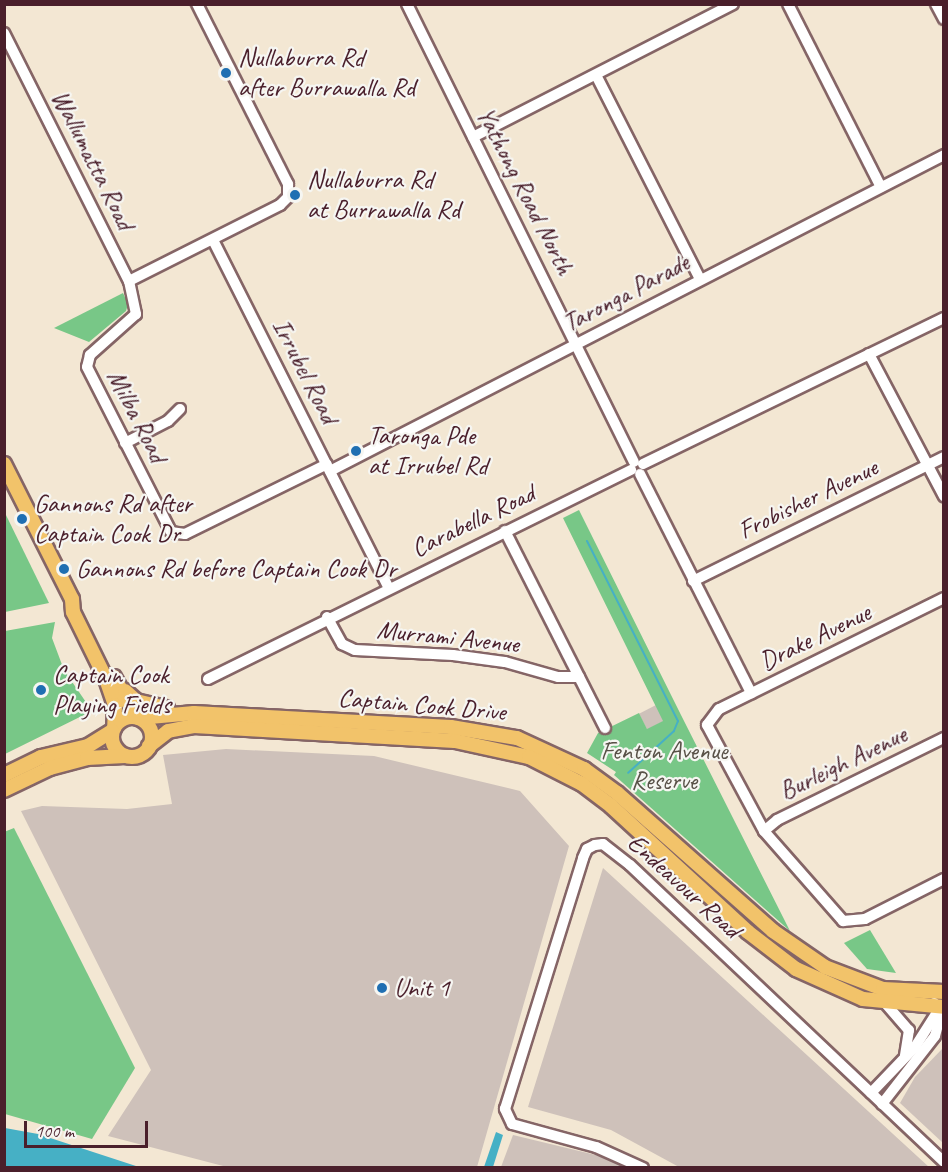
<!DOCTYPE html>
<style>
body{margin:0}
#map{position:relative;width:948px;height:1172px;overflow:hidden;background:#f3e7d3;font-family:Caveat,sans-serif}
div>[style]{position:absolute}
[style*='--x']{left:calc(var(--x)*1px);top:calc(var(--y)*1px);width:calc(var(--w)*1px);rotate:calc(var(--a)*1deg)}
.industrial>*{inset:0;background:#cec1ba;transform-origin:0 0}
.green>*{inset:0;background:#78c787}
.water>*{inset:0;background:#46b0c5}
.stream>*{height:2px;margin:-1px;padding:0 1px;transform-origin:1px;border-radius:1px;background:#46b0c5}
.roads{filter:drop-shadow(2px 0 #856566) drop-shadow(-2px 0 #856566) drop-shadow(0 2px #856566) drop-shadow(0 -2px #856566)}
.minor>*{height:10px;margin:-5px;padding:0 5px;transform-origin:5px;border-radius:5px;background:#fff}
.major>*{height:14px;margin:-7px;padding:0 7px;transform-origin:7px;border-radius:7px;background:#f2c36a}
.major>.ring{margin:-7px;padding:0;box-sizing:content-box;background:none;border:14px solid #f2c36a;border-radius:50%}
.dots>*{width:16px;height:16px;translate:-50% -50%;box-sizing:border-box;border:3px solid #f6f6f2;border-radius:50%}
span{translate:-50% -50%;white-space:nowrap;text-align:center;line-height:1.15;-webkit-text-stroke:4.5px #f6f6f2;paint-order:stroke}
.poi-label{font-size:26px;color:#4a1f2b}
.left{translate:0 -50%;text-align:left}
.street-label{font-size:26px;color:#4a1f2b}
.park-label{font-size:26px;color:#585147}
.frame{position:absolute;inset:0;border:6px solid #4a1f2b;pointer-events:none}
.scale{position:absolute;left:24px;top:1121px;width:124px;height:27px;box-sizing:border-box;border:3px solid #4a1f2b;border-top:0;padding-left:8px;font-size:18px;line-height:21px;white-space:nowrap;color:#4a1f2b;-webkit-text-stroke:4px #f6f6f2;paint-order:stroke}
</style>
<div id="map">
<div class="industrial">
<i style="left:656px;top:705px;width:18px;height:19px;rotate:63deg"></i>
<i style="clip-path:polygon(226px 749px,374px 756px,520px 791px,569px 846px,477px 1167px,227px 1167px,108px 1136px,151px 1070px,21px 811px,42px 806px,127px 809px,172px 804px,163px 755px)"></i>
<i style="clip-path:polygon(603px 868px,929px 1167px,679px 1167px,611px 1130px,528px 1107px)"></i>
<i style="clip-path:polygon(943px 1048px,943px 1143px,900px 1103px,915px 1077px)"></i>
<i style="clip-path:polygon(513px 1135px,604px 1157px,625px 1167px,501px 1167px)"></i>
</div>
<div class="green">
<i style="clip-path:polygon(123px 293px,128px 304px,126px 311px,89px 342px,54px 328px)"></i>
<i style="clip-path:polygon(579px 510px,681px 715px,790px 931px,614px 775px,616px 772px,587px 753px,598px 733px,639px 713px,647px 729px,663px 721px,563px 518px)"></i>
<i style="clip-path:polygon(5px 513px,49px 603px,5px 612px)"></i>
<i style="clip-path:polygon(55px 622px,52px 638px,64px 670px,92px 711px,5px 754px,5px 631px)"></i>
<i style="clip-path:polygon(14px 828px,135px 1068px,92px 1139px,5px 1114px,4px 832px)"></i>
<i style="clip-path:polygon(870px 930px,896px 973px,867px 969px,844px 943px)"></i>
</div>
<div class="water">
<i style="clip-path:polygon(5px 1128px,38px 1134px,139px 1167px,5px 1167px)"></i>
<i style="clip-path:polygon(496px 1132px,503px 1135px,493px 1167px,484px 1167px)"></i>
</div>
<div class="stream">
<i style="--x:587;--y:541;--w:202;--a:63.2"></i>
<i style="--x:678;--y:721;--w:11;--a:112"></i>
<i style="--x:674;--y:731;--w:62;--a:137.6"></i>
</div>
<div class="roads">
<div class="minor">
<i style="--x:407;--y:4;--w:511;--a:63.64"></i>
<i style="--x:788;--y:4;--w:205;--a:63.1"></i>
<i style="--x:936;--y:4;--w:17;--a:62"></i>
<i style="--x:4;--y:33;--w:278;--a:63.3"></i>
<i style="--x:129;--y:281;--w:34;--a:78"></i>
<i style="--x:136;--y:314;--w:62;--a:138.3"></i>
<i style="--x:90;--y:355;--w:12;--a:104"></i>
<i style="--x:87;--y:367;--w:185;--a:63"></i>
<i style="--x:171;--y:532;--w:14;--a:8"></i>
<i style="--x:185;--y:534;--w:158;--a:-26.2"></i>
<i style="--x:596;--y:75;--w:229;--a:63"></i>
<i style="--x:473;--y:137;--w:292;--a:-27.1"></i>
<i style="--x:213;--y:240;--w:389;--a:63.2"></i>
<i style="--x:129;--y:281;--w:169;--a:-26.7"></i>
<i style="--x:280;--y:205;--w:11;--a:-45"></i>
<i style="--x:288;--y:197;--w:13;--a:-90"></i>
<i style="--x:288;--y:184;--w:202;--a:-116.8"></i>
<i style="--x:869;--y:354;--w:161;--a:62.2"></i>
<i style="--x:125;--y:443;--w:48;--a:-27.1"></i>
<i style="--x:168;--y:421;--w:17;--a:-45"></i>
<i style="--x:643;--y:464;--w:335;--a:-25.9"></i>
<i style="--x:330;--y:471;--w:691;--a:-27.23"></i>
<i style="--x:640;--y:474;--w:246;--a:63.1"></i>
<i style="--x:505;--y:531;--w:221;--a:63.1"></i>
<i style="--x:693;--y:581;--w:280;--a:-26.3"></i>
<i style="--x:944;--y:598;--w:251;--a:153.7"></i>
<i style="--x:719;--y:709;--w:20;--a:127"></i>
<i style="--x:707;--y:725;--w:120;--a:61.7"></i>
<i style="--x:764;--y:831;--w:120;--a:48.7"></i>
<i style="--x:843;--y:921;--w:22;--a:-5"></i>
<i style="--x:865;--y:919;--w:89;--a:-26.9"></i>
<i style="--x:327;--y:617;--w:31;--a:61"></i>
<i style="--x:342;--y:644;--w:14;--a:25"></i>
<i style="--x:355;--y:650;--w:98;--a:2.9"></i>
<i style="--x:453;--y:655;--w:52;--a:7.7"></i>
<i style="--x:505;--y:662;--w:55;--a:15.8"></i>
<i style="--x:558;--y:677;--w:21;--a:0"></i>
<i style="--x:208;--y:679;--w:472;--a:-26.3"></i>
<i style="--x:764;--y:831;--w:17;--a:-40"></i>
<i style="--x:777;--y:820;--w:186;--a:-26.2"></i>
<i style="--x:886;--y:1004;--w:35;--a:49"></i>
<i style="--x:909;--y:1030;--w:26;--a:99"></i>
<i style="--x:871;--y:1093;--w:64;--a:-46.3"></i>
<i style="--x:915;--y:1047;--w:49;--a:-57.6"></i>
<i style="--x:882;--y:1104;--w:86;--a:-52.1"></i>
<i style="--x:935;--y:1036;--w:23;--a:-75"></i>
<i style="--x:941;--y:1014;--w:13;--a:-122"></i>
<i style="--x:643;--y:1168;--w:51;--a:-155.9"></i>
<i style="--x:596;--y:1147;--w:87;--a:-164.7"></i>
<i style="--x:512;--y:1124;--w:17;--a:-115"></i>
<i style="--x:505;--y:1109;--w:263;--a:-72.7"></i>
<i style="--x:583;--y:858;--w:10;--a:-66"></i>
<i style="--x:587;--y:849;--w:9;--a:-27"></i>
<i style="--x:595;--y:845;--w:8;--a:-7"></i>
<i style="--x:603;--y:844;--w:34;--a:38"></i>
<i style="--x:630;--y:865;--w:432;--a:43.4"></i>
</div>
<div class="major">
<i style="--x:4;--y:464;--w:151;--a:63.3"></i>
<i style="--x:72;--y:599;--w:13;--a:86"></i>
<i style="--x:73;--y:612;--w:75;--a:63.8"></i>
<i style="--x:106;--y:679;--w:28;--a:71"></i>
<i style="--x:115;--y:705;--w:23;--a:92"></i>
<i style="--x:114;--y:677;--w:46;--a:61.2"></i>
<i style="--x:125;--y:691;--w:15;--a:42"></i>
<i style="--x:136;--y:701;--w:32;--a:13"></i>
<i class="ring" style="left:112px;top:717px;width:26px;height:26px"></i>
<i style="--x:139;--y:718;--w:55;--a:-5.2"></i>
<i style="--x:194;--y:713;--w:257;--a:3.1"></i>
<i style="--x:451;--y:727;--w:67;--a:9.5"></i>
<i style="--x:517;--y:738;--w:74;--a:24.8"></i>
<i style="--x:584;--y:769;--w:41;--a:36"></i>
<i style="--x:617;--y:793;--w:208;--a:41.5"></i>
<i style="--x:773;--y:931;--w:63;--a:34.7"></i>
<i style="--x:825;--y:967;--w:62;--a:20.8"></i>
<i style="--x:883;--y:989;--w:61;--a:2.8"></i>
<i style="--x:149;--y:746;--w:24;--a:-38"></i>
<i style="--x:168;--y:731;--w:26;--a:-11"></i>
<i style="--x:194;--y:726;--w:261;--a:3.3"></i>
<i style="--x:455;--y:741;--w:76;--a:12.2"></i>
<i style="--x:529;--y:757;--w:59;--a:27"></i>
<i style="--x:582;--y:784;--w:36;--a:37"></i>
<i style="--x:611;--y:806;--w:186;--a:42.6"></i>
<i style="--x:748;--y:932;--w:61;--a:37.6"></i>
<i style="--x:796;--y:969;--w:73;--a:24.1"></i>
<i style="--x:863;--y:999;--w:81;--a:5.6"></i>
<i style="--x:4;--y:775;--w:41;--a:-25.9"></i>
<i style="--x:41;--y:757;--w:48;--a:-13.2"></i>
<i style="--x:88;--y:746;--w:28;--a:-32"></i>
<i style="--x:4;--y:790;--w:51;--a:-25.6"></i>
<i style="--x:50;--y:768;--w:38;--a:-15"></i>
<i style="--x:87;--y:758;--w:38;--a:-3"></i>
</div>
</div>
<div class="dots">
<i style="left:226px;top:73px;background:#1f6fb2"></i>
<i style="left:295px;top:195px;background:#1f6fb2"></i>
<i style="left:356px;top:451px;background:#1f6fb2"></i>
<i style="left:22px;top:519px;background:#1f6fb2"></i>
<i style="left:64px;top:569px;background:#1f6fb2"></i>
<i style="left:41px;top:690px;background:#1f6fb2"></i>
<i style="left:382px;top:988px;background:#1f6fb2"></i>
</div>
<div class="poi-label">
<span class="left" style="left:238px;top:73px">Nullaburra Rd<br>after Burrawalla Rd</span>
<span class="left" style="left:307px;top:195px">Nullaburra Rd<br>at Burrawalla Rd</span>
<span class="left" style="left:368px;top:451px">Taronga Pde<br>at Irrubel Rd</span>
<span class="left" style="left:34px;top:519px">Gannons Rd after<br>Captain Cook Dr</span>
<span class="left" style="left:76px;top:569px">Gannons Rd before Captain Cook Dr</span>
<span class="left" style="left:53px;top:690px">Captain Cook<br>Playing Fields</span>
<span class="left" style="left:394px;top:988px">Unit 1</span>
</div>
<div class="street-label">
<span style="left:93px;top:160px;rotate:63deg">Wallumatta Road</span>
<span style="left:525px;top:191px;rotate:63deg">Yathong Road North</span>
<span style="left:626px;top:293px;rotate:-28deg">Taronga Parade</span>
<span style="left:305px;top:371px;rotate:63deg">Irrubel Road</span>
<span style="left:137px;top:416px;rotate:63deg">Milba Road</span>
<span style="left:808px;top:499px;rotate:-26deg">Frobisher Avenue</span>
<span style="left:473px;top:521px;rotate:-26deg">Carabella Road</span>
<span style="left:448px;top:637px;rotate:6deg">Murrami Avenue</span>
<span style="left:815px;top:637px;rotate:-26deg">Drake Avenue</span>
<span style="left:422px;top:705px;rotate:5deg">Captain Cook Drive</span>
<span style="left:843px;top:763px;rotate:-26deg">Burleigh Avenue</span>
<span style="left:684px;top:886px;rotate:42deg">Endeavour Road</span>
</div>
<div class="park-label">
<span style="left:664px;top:766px">Fenton Avenue<br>Reserve</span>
</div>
<div class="frame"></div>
<div class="scale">100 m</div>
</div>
